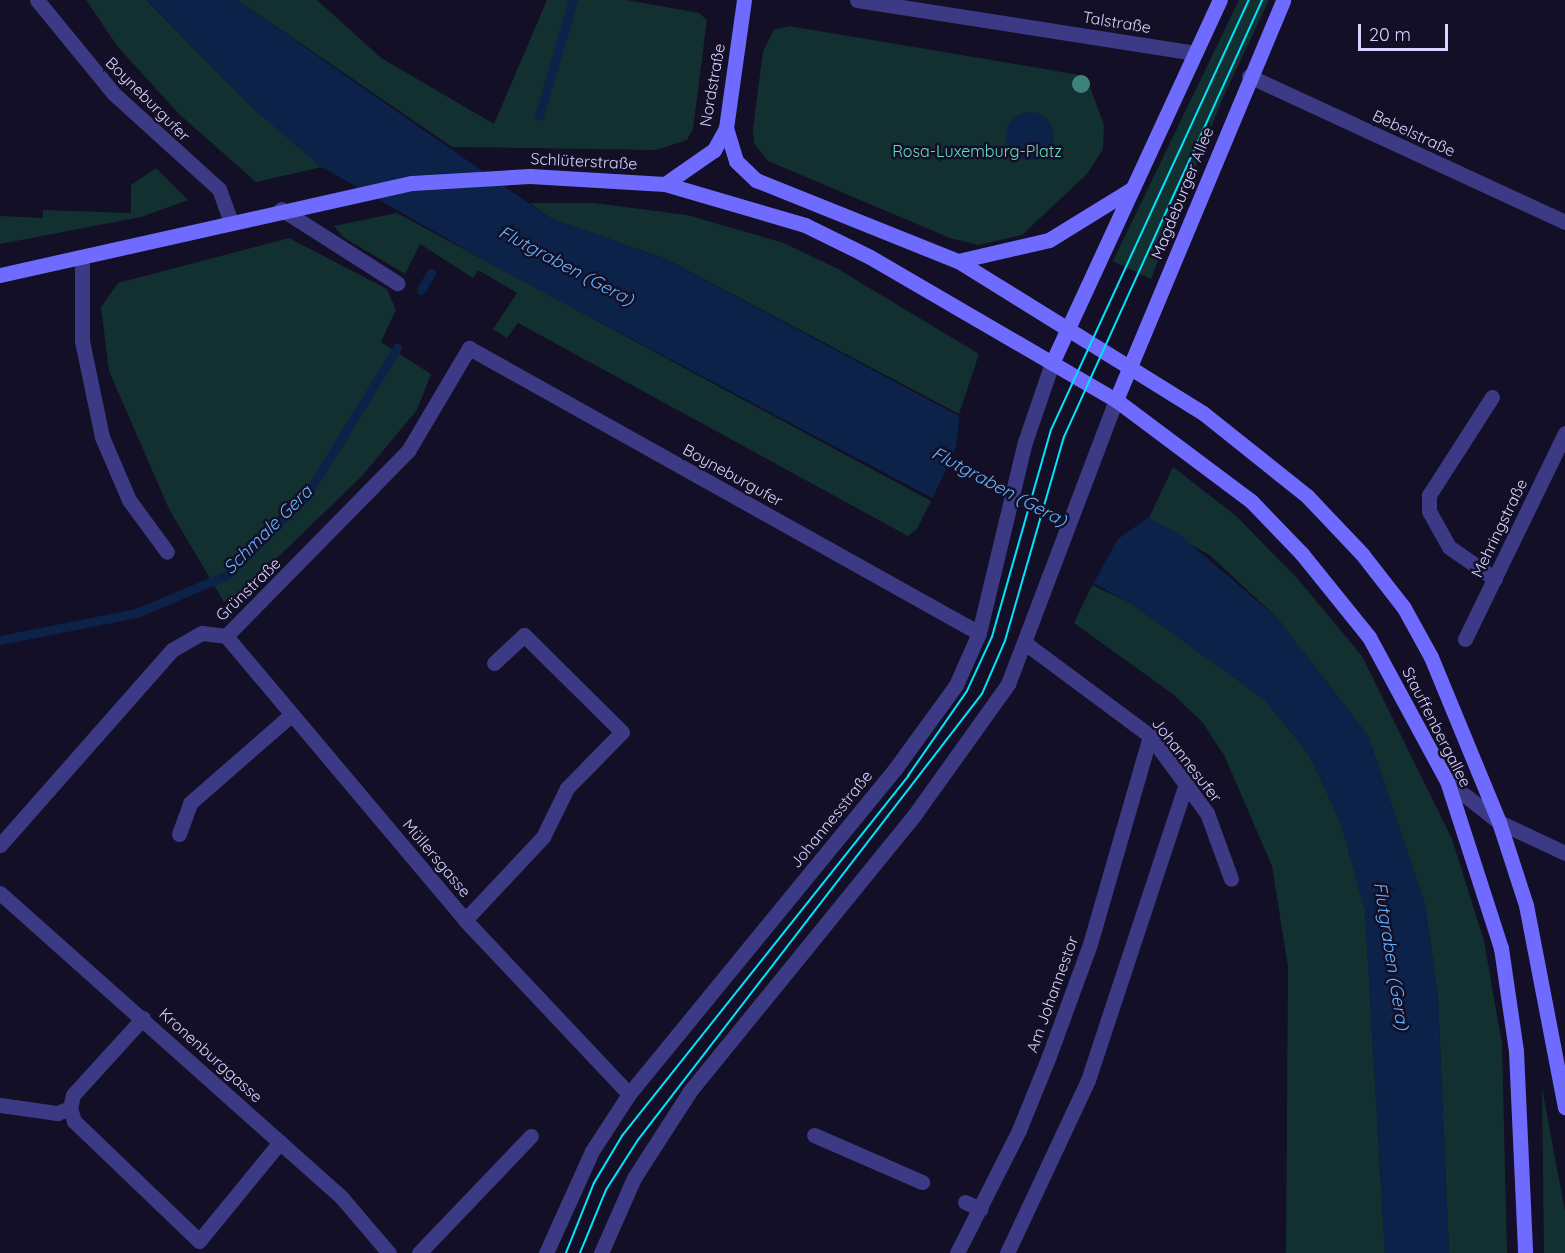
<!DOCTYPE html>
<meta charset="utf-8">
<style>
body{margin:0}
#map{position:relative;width:1565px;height:1253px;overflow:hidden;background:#130f26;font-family:Quicksand,sans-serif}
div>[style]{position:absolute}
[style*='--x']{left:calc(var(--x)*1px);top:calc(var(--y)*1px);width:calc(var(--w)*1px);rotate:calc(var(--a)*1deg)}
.green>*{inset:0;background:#12302f}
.water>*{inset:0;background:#0c2248}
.round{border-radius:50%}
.pier>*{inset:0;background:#130f26}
.stream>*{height:9px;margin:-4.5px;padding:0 4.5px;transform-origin:4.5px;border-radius:4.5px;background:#0c2248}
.service>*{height:15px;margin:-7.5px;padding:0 7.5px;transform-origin:7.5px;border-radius:7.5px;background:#3d3a85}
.pedestrian>*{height:15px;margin:-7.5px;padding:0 7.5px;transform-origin:7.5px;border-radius:7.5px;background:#3d3a85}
.minor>*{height:15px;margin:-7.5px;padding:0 7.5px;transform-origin:7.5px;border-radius:7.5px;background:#3d3a85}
.tertiary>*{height:15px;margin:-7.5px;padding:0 7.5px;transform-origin:7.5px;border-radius:7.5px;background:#3d3a85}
.secondary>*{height:15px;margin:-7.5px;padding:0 7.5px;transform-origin:7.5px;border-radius:7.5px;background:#6f6bff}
.tram>*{height:1.5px;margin:-0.75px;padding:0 0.75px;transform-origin:0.75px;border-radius:0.75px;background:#00e5ff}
.trees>*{width:18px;height:18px;margin:-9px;border-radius:50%;background:#3d827b}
span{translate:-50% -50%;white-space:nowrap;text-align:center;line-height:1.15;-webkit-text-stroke:5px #130f26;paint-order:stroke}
.street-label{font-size:16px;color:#d9d4ff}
.park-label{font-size:16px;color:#5fe0c0}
.water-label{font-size:18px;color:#62b6ff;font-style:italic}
.scale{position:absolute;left:1358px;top:24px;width:90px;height:27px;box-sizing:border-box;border:3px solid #d9d4ff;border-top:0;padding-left:8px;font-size:18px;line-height:21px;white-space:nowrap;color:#d9d4ff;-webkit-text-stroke:4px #130f26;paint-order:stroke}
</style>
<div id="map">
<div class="green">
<i style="clip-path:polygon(86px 0,146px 0,254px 109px,322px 167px,256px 182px,179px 114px,118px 47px)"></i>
<i style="clip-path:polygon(237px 0,317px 0,381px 58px,494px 124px,547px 0,627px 0,699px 13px,707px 20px,693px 129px,687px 140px,656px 150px,452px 147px)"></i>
<i style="clip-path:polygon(1239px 0,1269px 0,1222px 100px,1151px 279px,1113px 261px)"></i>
<i style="clip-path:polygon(789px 26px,1086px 76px,1104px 125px,1103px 149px,1087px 174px,1022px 235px,978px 245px,950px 238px,768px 161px,754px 143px,753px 128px,763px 51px,774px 30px)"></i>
<i style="clip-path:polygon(156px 168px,188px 200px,141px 217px,0 244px,0 216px,43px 218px,43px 210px,131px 213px,131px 185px)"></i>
<i style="clip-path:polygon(530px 203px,594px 203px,687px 215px,784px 243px,838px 269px,979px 354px,959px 414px,666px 259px,550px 218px)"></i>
<i style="clip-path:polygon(397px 213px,931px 501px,917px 529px,908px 536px,518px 323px,507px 338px,493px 329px,517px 293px,478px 270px,473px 278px,420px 244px,405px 274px,343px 237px,334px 226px)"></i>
<i style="clip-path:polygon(289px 238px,387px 289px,396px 310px,381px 342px,431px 374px,417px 410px,362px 476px,244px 590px,224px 602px,169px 509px,109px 371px,101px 307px,118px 283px)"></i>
<i style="clip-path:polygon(1173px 467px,1235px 515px,1297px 578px,1362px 656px,1452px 839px,1484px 941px,1502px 1044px,1507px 1253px,1449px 1253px,1438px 998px,1425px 904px,1368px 736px,1278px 619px,1211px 556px,1148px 520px)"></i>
<i style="clip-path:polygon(1092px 585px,1129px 602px,1264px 699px,1308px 753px,1340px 820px,1365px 910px,1385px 1253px,1286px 1253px,1288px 967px,1272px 866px,1225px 757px,1203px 723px,1174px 695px,1074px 623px)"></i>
<i style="clip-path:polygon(1542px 1088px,1565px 1211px,1565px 1253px,1544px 1253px)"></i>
</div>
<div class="water">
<i style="clip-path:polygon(146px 0,237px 0,550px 218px,666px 259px,1179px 534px,1278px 619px,1368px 736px,1425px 904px,1438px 998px,1449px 1253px,1385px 1253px,1365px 910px,1340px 820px,1308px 753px,1264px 699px,1129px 602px,505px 272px,322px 167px,254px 109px)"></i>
<i class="round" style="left:1006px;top:112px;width:48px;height:48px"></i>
</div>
<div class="pier">
<i style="clip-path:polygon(960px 411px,1149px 517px,1118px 539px,1091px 588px,930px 504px,956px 447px)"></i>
</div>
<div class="stream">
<i style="--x:539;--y:116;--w:121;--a:-73.7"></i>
<i style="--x:421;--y:290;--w:20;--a:-60"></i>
<i style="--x:0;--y:640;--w:139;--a:-11.2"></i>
<i style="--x:136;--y:613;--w:99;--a:-22.7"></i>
<i style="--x:227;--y:575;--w:112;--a:-45"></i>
<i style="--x:306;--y:496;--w:174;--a:-58.4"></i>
</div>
<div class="service">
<i style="--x:219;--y:189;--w:35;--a:70"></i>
<i style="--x:1492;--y:397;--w:117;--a:122.7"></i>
<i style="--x:1429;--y:495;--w:16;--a:90"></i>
<i style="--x:1429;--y:511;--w:41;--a:60.9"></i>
<i style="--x:1449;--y:547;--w:56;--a:34.8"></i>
<i style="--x:179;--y:834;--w:33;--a:-70"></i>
<i style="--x:190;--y:803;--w:135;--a:-41.1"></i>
<i style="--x:465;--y:920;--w:114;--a:-46.8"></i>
<i style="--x:543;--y:837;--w:55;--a:-63.9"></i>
<i style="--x:567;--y:788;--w:78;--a:-45.5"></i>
<i style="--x:622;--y:732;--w:138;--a:-135.3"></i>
<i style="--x:524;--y:635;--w:41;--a:137"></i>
<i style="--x:143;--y:1018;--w:104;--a:132.3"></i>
<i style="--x:73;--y:1095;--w:13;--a:103"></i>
<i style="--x:70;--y:1108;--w:14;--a:73"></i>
<i style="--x:74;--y:1121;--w:173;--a:43.8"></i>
<i style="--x:199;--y:1241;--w:128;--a:-50.7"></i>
<i style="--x:0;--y:1105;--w:58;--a:8"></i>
<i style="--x:57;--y:1113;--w:14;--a:-21"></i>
<i style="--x:814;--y:1135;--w:118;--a:23.5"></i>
<i style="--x:965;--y:1202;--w:17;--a:24"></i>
<i style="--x:957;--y:1253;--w:138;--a:-63.2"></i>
<i style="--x:1019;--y:1130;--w:80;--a:-67.9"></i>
<i style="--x:1049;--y:1056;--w:119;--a:-69.9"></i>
<i style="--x:1090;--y:944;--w:216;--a:-73.9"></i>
</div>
<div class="pedestrian">
<i style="--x:281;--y:209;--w:138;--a:32.5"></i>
</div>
<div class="minor">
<i style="--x:37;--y:0;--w:120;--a:50.7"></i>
<i style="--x:113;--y:93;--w:143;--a:42.2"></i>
<i style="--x:857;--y:0;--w:341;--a:8.9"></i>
<i style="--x:1249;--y:76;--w:348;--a:24.8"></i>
<i style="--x:82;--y:260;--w:81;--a:90"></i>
<i style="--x:82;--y:341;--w:98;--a:78.2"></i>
<i style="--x:102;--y:437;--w:69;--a:66.8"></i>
<i style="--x:129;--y:500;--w:64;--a:53.8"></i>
<i style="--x:226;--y:636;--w:260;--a:-45.5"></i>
<i style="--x:408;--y:451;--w:120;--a:-59.4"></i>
<i style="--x:469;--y:348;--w:584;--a:29.2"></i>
<i style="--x:226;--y:636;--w:371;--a:49.9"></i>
<i style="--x:465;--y:920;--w:239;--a:46.7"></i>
<i style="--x:1465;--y:639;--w:229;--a:-64.1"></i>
<i style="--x:1025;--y:643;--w:156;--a:36.6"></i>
<i style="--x:1150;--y:736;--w:96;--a:53.5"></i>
<i style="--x:1207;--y:813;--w:70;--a:70"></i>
<i style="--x:0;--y:845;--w:260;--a:-48.6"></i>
<i style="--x:172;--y:650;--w:34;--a:-30"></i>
<i style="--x:202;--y:633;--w:24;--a:7"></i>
<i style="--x:0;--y:893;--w:458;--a:41.7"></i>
<i style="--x:342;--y:1198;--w:72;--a:49.5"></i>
<i style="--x:419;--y:1253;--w:162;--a:-46.3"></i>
<i style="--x:546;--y:1253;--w:112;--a:-65.7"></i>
<i style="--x:592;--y:1151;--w:68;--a:-57"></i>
<i style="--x:629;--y:1094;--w:420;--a:-50.7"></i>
<i style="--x:895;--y:769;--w:104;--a:-54"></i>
<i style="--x:956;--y:685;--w:57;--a:-66.1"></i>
<i style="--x:979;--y:633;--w:196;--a:-76.5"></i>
<i style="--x:1025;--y:442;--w:83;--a:-71.1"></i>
<i style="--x:601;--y:1253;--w:82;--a:-66.3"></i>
<i style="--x:634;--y:1178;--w:103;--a:-57.2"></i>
<i style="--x:690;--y:1091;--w:357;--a:-50.9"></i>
<i style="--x:915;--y:814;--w:160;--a:-54.4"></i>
<i style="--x:1008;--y:684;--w:304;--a:-69.2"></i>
<i style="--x:1007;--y:1253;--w:191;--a:-64.9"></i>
<i style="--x:1088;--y:1080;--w:312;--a:-71.7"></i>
</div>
<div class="tertiary">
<i style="--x:1447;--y:781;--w:66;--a:38.3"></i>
<i style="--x:1499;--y:822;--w:73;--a:25.2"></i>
</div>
<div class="secondary">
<i style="--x:726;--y:128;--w:34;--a:73"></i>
<i style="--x:736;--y:161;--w:28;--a:44"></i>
<i style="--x:756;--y:180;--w:218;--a:21.9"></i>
<i style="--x:958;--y:261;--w:288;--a:31.8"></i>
<i style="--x:1203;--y:413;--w:133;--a:38.6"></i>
<i style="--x:1307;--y:496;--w:80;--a:46.5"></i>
<i style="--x:1362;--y:554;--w:68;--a:52.1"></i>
<i style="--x:1404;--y:608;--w:56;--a:61.1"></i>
<i style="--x:1431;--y:657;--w:178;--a:67.6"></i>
<i style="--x:1499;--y:822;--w:87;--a:72"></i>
<i style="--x:1526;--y:905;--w:206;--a:79.1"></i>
<i style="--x:665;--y:184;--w:60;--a:-34.8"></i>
<i style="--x:714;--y:150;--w:25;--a:-61"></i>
<i style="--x:726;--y:128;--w:129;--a:-82"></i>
<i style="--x:958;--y:261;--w:93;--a:-13"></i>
<i style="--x:1049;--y:240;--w:95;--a:-31.7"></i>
<i style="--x:0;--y:275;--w:422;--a:-12.6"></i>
<i style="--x:412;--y:183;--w:118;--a:-3.4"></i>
<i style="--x:530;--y:176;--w:135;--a:3.4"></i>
<i style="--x:665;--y:184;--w:146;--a:16.3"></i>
<i style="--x:805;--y:225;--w:72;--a:26.2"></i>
<i style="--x:870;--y:257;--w:285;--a:30.2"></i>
<i style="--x:1116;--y:400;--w:169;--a:36.8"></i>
<i style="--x:1251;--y:501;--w:74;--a:46.1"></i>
<i style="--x:1302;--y:554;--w:107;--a:51.1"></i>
<i style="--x:1369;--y:637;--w:164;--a:61.6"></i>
<i style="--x:1447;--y:781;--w:176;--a:72.1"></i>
<i style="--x:1501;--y:948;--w:104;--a:81.7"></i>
<i style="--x:1516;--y:1051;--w:202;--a:87.4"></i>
<i style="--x:1052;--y:363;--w:400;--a:-65.2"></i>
<i style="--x:1116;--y:400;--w:433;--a:-67.3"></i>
</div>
<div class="tram">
<i style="--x:566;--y:1253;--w:75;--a:-68.2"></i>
<i style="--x:594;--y:1183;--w:55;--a:-59.2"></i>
<i style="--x:622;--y:1136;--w:460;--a:-51.5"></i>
<i style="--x:908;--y:776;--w:103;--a:-55.2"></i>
<i style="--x:967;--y:691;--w:60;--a:-65.2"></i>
<i style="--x:992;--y:637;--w:215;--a:-74.1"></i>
<i style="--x:1051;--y:430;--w:473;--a:-65.3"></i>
<i style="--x:580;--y:1253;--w:68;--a:-67.6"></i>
<i style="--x:606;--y:1190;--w:59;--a:-57.4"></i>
<i style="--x:638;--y:1140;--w:563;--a:-52.36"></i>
<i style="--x:982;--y:694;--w:58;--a:-66.5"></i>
<i style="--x:1005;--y:641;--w:212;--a:-73.9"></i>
<i style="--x:1064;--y:437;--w:480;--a:-65.6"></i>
</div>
<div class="trees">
<i style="left:1081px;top:84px"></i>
</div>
<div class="street-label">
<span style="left:1117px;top:22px;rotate:9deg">Talstraße</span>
<span style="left:712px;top:85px;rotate:-80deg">Nordstraße</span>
<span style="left:148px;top:99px;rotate:45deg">Boyneburgufer</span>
<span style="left:1414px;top:133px;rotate:25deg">Bebelstraße</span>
<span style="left:584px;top:161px;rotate:3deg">Schlüterstraße</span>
<span style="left:1182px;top:193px;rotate:-68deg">Magdeburger Allee</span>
<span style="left:733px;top:475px;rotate:29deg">Boyneburgufer</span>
<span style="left:1499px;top:528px;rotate:-64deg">Mehringstraße</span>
<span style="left:248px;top:589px;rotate:-44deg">Grünstraße</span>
<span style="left:1437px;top:727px;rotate:63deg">Stauffenbergallee</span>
<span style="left:1187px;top:760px;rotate:52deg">Johannesufer</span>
<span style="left:831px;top:819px;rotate:-51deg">Johannesstraße</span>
<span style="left:437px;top:858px;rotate:50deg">Müllersgasse</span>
<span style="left:1052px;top:994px;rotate:-70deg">Am Johannestor</span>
<span style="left:211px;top:1055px;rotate:42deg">Kronenburggasse</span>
</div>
<div class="park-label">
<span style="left:977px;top:151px">Rosa-Luxemburg-Platz</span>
</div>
<div class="water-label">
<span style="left:566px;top:266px;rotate:28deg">Flutgraben (Gera)</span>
<span style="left:999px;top:487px;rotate:28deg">Flutgraben (Gera)</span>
<span style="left:268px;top:530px;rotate:-45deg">Schmale Gera</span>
<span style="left:1391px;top:956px;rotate:81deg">Flutgraben (Gera)</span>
</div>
<div class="scale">20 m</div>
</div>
